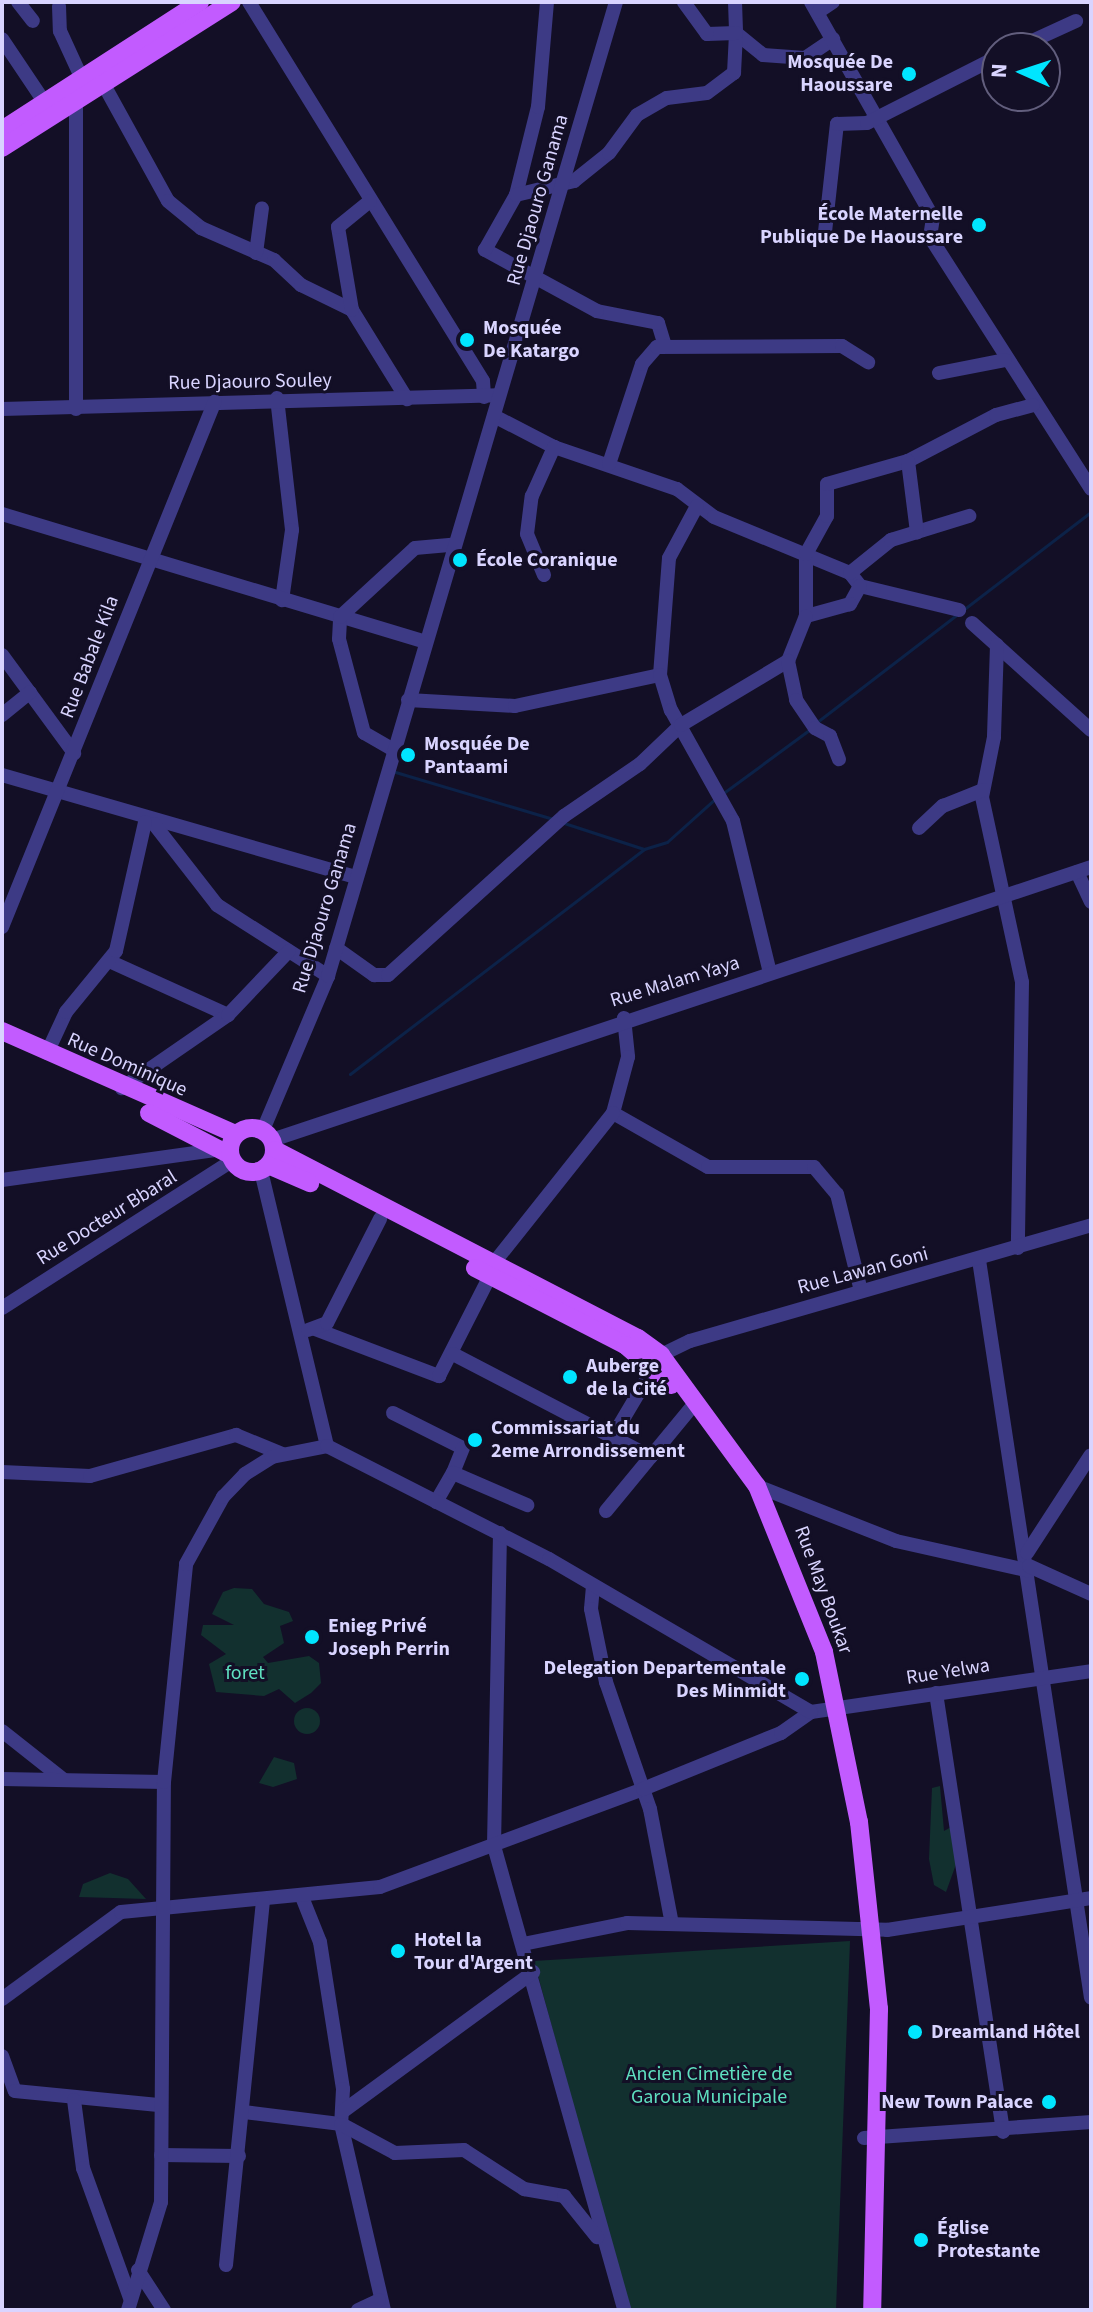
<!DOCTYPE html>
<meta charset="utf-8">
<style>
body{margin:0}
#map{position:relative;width:1093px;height:2312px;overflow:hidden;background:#130f26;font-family:"Source Sans 3",sans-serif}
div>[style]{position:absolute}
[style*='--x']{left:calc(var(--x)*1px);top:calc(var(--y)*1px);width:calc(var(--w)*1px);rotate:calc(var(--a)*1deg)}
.green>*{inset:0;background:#12302f}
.round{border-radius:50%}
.stream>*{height:3px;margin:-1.5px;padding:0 1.5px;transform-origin:1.5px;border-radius:1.5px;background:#0c2248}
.minor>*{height:14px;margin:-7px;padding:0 7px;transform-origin:7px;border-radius:7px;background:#3d3a85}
.major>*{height:18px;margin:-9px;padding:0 9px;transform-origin:9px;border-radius:9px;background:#c25bff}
.major>.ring{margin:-9px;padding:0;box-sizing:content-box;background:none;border:18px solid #c25bff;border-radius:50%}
.dots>*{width:22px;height:22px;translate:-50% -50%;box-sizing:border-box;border:4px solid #130f26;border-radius:50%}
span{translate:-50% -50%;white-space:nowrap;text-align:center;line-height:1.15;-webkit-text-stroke:6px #130f26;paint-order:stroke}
.poi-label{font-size:20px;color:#d9d4ff;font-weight:700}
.right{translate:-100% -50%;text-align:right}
.left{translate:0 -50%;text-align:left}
.street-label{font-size:20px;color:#d9d4ff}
.park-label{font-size:20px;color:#5fe0c0}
.frame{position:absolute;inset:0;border:4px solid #d9d4ff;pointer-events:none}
.north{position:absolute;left:981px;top:32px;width:80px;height:80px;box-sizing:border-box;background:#130f26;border:2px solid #625e7d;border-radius:50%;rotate:273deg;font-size:22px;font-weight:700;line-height:32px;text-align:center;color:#d9d4ff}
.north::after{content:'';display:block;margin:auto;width:28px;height:36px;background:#00e5ff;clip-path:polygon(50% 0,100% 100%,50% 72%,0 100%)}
</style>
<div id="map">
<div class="green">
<i style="clip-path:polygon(234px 1588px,252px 1589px,264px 1604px,289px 1612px,293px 1621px,280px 1626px,284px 1643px,263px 1657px,268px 1663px,309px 1656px,319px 1663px,321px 1683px,311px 1693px,295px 1703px,279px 1689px,264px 1696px,216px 1692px,209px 1664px,226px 1654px,201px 1635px,203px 1625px,234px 1625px,212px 1614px,223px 1592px)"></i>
<i class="round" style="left:294px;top:1708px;width:26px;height:26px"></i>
<i style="clip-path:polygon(274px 1757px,294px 1763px,297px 1779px,273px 1787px,259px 1783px)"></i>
<i style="clip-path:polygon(940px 1786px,944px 1831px,951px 1827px,959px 1856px,946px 1892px,934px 1885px,929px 1859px,932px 1788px)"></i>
<i style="clip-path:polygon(110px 1873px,128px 1879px,146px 1899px,79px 1897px,83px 1884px)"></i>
<i style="clip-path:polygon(850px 1941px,836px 2310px,629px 2310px,534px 1961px)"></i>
</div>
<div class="stream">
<i style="--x:817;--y:722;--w:345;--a:-37.5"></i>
<i style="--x:392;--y:771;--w:168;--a:16.6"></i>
<i style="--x:722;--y:794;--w:108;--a:-36.3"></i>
<i style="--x:564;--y:823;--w:84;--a:18"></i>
<i style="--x:350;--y:1074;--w:370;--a:-37.4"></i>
<i style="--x:644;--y:849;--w:24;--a:-17"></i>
<i style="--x:667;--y:842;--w:66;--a:-41.9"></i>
</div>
<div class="minor">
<i style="--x:18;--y:2;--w:24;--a:52"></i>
<i style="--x:249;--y:2;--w:445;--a:58.3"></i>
<i style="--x:483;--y:381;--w:16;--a:86"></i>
<i style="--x:735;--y:2;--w:31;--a:88"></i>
<i style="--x:736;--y:33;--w:35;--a:39"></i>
<i style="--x:763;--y:55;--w:42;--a:4.1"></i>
<i style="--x:805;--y:58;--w:34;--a:-34"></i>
<i style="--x:811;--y:2;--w:248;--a:60.5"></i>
<i style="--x:933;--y:218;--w:19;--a:99"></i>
<i style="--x:930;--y:237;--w:299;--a:57.4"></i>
<i style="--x:59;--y:6;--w:25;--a:88"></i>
<i style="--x:60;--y:31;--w:53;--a:65.4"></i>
<i style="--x:818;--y:12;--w:18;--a:-34"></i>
<i style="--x:2;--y:39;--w:77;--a:56.1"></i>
<i style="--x:1017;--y:48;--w:65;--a:-24.6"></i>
<i style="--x:104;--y:85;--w:132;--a:61.1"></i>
<i style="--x:168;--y:201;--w:43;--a:39.3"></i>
<i style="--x:201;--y:228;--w:80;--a:23.7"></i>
<i style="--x:274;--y:260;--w:37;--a:43"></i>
<i style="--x:301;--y:285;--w:57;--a:26.1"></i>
<i style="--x:352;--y:310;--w:105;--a:58.3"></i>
<i style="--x:516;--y:195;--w:91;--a:-76"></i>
<i style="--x:538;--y:107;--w:105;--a:-85.1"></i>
<i style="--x:825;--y:232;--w:109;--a:-83.7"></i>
<i style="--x:837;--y:124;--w:30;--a:-2"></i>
<i style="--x:867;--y:123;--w:146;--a:-26.9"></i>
<i style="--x:256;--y:253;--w:45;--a:-82.4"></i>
<i style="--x:352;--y:310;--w:84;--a:-99.6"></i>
<i style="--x:338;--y:227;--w:41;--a:-39.1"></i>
<i style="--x:665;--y:346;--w:24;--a:-107"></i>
<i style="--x:658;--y:323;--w:62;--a:-168.9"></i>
<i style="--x:597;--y:311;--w:128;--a:-151.4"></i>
<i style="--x:485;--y:250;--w:63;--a:-60.6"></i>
<i style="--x:516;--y:195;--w:60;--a:-13.6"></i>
<i style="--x:574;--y:181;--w:45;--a:-38.7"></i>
<i style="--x:609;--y:153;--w:47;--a:-53.6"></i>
<i style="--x:637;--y:115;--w:34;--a:-30"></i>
<i style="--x:667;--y:98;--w:40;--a:-7.1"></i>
<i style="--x:707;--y:93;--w:34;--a:-37"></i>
<i style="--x:734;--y:73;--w:40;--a:-87.1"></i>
<i style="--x:736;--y:33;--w:29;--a:178"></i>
<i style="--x:707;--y:34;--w:39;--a:-126"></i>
<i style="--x:939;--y:373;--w:67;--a:-11.1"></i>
<i style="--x:277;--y:398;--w:133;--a:83.5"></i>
<i style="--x:292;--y:530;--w:71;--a:98.1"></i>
<i style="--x:2;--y:409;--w:496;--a:-1.6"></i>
<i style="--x:76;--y:409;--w:307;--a:-90"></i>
<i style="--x:494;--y:416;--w:68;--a:27.3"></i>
<i style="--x:554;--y:447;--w:130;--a:18.9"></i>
<i style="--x:677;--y:489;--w:46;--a:37.1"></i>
<i style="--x:714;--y:517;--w:147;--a:22.4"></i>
<i style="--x:850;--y:573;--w:16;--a:52"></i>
<i style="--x:860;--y:586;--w:102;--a:13.6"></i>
<i style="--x:908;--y:461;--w:99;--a:-27.6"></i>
<i style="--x:996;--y:415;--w:38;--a:-15"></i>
<i style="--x:609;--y:464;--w:105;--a:-71.7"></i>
<i style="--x:642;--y:364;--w:23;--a:-49"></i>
<i style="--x:657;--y:347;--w:185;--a:-0.3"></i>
<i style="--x:842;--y:346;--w:31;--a:32"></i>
<i style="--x:2;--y:514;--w:442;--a:16.8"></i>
<i style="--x:850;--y:573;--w:53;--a:-38.8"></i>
<i style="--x:891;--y:540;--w:82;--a:-17.1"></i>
<i style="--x:544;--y:575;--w:44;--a:-112.5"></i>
<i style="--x:527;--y:534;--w:38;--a:-83"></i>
<i style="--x:532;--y:496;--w:54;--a:-65.8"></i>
<i style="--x:860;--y:586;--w:21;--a:119"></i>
<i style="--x:850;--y:604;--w:46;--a:164.7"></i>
<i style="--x:806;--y:616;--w:62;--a:-90"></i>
<i style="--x:806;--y:554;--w:43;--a:-61.1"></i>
<i style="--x:827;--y:516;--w:32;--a:-90"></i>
<i style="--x:827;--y:484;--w:84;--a:-15.9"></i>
<i style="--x:908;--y:461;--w:72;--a:82.8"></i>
<i style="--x:972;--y:623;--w:160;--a:42"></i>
<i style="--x:997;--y:645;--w:92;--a:91.9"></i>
<i style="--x:994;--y:737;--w:61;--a:101.3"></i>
<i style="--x:982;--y:797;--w:189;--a:77.8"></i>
<i style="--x:1022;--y:982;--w:266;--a:90.9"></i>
<i style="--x:2;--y:655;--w:122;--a:53.7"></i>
<i style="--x:788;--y:661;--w:48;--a:-68.2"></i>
<i style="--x:660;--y:675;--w:117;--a:-85.6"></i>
<i style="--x:669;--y:558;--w:59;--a:-61.7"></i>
<i style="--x:408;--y:700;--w:107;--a:3.2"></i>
<i style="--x:515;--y:706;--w:148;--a:-12.1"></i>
<i style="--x:660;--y:675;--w:37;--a:73"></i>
<i style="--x:671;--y:710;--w:127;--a:60.8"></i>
<i style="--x:733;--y:821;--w:156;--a:76.3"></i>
<i style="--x:2;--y:715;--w:36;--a:-39"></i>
<i style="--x:392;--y:749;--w:32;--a:-150"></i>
<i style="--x:364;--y:733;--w:97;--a:-104.9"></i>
<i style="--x:339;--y:639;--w:22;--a:-87"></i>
<i style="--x:340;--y:617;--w:102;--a:-42.6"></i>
<i style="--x:415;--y:548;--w:37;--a:-5"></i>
<i style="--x:2;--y:775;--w:368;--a:16.1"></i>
<i style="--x:154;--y:824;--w:103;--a:52.1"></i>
<i style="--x:217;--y:905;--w:132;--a:32.6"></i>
<i style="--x:919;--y:828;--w:33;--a:-43"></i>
<i style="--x:943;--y:806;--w:43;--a:-21.8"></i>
<i style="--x:1077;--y:872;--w:33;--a:65"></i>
<i style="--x:2;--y:927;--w:567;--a:-67.95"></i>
<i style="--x:336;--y:948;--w:47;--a:35.4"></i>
<i style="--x:374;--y:975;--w:14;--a:0"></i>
<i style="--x:388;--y:975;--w:237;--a:-42.1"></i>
<i style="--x:564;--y:816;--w:92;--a:-34.4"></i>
<i style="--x:640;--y:764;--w:57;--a:-43.6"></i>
<i style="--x:681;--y:725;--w:125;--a:-30.9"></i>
<i style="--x:788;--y:661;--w:40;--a:78"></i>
<i style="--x:796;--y:700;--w:34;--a:56"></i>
<i style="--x:815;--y:728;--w:17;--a:28"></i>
<i style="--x:830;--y:736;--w:25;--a:69"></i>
<i style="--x:109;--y:961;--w:131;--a:24.4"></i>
<i style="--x:228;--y:1015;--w:129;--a:145.4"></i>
<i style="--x:228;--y:1015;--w:88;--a:-46.4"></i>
<i style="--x:624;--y:1018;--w:39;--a:84"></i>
<i style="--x:628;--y:1057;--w:58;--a:105"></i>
<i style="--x:613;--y:1113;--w:109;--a:29.6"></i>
<i style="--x:708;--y:1167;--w:106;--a:0"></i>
<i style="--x:814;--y:1167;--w:35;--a:50"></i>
<i style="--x:837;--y:1194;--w:100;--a:76.1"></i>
<i style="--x:47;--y:1053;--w:45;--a:-65.1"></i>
<i style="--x:66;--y:1012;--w:79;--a:-50.7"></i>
<i style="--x:116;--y:951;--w:132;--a:-77.3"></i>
<i style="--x:263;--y:1130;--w:167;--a:-67.1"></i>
<i style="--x:328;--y:976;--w:1016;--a:-73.53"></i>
<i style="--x:272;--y:1140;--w:863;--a:-18.43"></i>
<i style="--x:261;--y:1171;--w:283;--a:76.5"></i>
<i style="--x:2;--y:1180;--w:222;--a:-8"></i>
<i style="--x:979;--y:1260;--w:746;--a:81.37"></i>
<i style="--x:493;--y:1264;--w:193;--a:-51.5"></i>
<i style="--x:2;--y:1308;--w:273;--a:-32.6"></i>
<i style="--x:315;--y:1329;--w:133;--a:20.8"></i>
<i style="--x:439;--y:1376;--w:112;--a:-63"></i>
<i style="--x:308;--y:1330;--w:20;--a:-20"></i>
<i style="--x:327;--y:1323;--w:117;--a:-63"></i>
<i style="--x:453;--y:1354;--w:223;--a:27.5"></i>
<i style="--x:393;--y:1413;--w:78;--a:26.6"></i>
<i style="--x:463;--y:1448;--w:27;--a:112"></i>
<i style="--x:613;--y:1436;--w:94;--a:-59.3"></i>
<i style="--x:661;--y:1355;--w:32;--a:-26"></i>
<i style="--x:690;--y:1341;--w:417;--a:-16.1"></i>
<i style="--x:2;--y:1472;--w:88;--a:2.6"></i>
<i style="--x:90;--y:1476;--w:152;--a:-15.7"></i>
<i style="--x:236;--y:1435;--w:50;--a:22.4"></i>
<i style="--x:757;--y:1486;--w:149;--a:21.6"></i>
<i style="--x:896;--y:1541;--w:137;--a:12.6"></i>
<i style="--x:436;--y:1502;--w:34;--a:-60"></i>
<i style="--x:453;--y:1473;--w:81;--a:23.4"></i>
<i style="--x:606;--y:1511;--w:134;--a:-50.5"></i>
<i style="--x:500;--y:1533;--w:313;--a:91.1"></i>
<i style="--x:494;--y:1846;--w:482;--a:74.3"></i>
<i style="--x:1027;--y:1553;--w:116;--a:-57"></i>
<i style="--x:1029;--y:1566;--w:68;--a:24.3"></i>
<i style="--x:593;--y:1586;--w:23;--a:95"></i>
<i style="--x:591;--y:1609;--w:75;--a:78.4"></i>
<i style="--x:606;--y:1682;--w:134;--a:70.9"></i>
<i style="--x:650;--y:1809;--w:117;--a:79.2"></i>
<i style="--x:936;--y:1693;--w:444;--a:81.3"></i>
<i style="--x:811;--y:1712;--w:283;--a:-8.3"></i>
<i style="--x:2;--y:1731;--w:79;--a:38.3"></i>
<i style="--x:2;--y:1779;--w:162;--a:1.1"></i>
<i style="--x:302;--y:1897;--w:48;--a:68.2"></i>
<i style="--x:320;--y:1942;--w:149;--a:81.1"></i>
<i style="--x:343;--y:2089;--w:35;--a:93"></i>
<i style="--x:341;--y:2124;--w:191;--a:77"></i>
<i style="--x:523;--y:1944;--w:106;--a:-11.4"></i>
<i style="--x:627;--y:1923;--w:260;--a:1.5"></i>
<i style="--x:887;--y:1930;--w:206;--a:-8.9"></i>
<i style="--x:2;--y:1999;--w:147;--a:-36.2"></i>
<i style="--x:121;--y:1912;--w:260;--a:-5.5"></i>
<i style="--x:380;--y:1887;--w:281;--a:-20.4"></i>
<i style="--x:643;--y:1789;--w:149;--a:-22.1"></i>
<i style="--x:781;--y:1733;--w:37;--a:-35"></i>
<i style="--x:2;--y:2056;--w:37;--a:70"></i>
<i style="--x:15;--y:2091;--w:144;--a:5.6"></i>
<i style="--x:74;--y:2100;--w:69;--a:82.5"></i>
<i style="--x:83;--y:2168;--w:138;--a:70.1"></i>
<i style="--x:244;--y:2112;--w:98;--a:7.1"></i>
<i style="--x:341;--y:2124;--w:61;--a:28.2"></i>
<i style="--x:395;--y:2153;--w:69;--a:-2.5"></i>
<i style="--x:464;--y:2150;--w:72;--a:33"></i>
<i style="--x:524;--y:2189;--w:41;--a:9.9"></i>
<i style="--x:564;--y:2196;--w:53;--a:51.2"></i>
<i style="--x:342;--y:2112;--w:237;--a:-36.2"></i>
<i style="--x:864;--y:2138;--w:228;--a:-4"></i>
<i style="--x:161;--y:2155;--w:78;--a:0.7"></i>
<i style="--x:226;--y:2265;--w:366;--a:-84.2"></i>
<i style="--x:138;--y:2270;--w:48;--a:57"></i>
<i style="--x:128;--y:2310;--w:113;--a:-73"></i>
<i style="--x:161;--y:2202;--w:420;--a:-89.6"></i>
<i style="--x:164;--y:1782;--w:219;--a:-84.2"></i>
<i style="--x:186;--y:1564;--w:77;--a:-61.1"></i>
<i style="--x:223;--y:1497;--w:32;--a:-46"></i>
<i style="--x:245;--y:1474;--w:32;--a:-32"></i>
<i style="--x:272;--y:1457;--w:56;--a:-11.3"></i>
<i style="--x:327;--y:1446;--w:249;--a:27"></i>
<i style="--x:549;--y:1559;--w:303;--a:30.3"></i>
<i style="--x:358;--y:2310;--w:23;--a:-25"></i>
</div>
<div class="major">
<i style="--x:2;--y:130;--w:236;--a:-32.9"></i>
<i style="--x:2;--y:148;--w:272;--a:-32.4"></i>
<i style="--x:2;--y:1031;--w:255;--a:23.8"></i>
<i style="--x:149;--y:1113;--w:91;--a:27.4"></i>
<i class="ring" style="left:230px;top:1128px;width:26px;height:26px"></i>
<i style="--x:275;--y:1150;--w:409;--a:27.4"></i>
<i style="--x:638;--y:1338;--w:29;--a:36"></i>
<i style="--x:661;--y:1355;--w:162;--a:53.8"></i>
<i style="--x:757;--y:1486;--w:179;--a:68"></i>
<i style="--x:824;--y:1652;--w:174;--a:78.4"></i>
<i style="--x:859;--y:1822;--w:188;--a:83.9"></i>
<i style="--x:879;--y:2009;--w:301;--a:91.3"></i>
<i style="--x:268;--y:1165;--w:46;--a:23.2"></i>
<i style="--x:475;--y:1268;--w:169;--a:27.2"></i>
<i style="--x:625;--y:1345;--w:61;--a:41"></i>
</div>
<div class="dots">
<i style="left:909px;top:74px;background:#00e5ff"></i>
<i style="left:979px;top:225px;background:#00e5ff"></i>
<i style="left:467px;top:340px;background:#00e5ff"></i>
<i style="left:460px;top:560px;background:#00e5ff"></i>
<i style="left:408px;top:755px;background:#00e5ff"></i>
<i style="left:570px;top:1377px;background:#00e5ff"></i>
<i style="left:475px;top:1440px;background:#00e5ff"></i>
<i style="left:312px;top:1637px;background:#00e5ff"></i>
<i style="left:802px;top:1679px;background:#00e5ff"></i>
<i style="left:398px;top:1951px;background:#00e5ff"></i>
<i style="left:915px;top:2032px;background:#00e5ff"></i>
<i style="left:1049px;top:2102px;background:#00e5ff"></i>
<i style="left:921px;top:2240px;background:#00e5ff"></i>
</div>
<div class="poi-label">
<span class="right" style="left:893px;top:74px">Mosquée De<br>Haoussare</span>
<span class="right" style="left:963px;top:226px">École Maternelle<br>Publique De Haoussare</span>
<span class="left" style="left:483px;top:340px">Mosquée<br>De Katargo</span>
<span class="left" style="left:476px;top:560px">École Coranique</span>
<span class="left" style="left:424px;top:756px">Mosquée De<br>Pantaami</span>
<span class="left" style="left:586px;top:1378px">Auberge<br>de la Cité</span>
<span class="left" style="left:491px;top:1440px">Commissariat du<br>2eme Arrondissement</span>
<span class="left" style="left:328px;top:1638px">Enieg Privé<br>Joseph Perrin</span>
<span class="right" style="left:786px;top:1680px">Delegation Departementale<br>Des Minmidt</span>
<span class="left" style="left:414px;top:1952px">Hotel la<br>Tour d'Argent</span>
<span class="left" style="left:931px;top:2032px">Dreamland Hôtel</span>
<span class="right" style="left:1033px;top:2102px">New Town Palace</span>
<span class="left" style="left:937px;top:2240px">Église<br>Protestante</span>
</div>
<div class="street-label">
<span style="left:538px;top:200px;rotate:-74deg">Rue Djaouro Ganama</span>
<span style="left:250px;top:382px;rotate:-1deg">Rue Djaouro Souley</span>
<span style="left:90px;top:657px;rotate:-69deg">Rue Babale Kila</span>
<span style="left:325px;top:908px;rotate:-73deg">Rue Djaouro Ganama</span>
<span style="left:675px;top:982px;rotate:-17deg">Rue Malam Yaya</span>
<span style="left:127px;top:1065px;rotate:24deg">Rue Dominique</span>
<span style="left:107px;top:1218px;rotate:-32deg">Rue Docteur Bbaral</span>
<span style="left:863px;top:1271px;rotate:-15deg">Rue Lawan Goni</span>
<span style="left:823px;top:1590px;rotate:70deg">Rue May Boukar</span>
<span style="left:948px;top:1672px;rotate:-9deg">Rue Yelwa</span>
</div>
<div class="park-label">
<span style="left:245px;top:1673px">foret</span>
<span style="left:709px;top:2086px">Ancien Cimetière de<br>Garoua Municipale</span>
</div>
<div class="frame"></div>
<div class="north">N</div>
</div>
